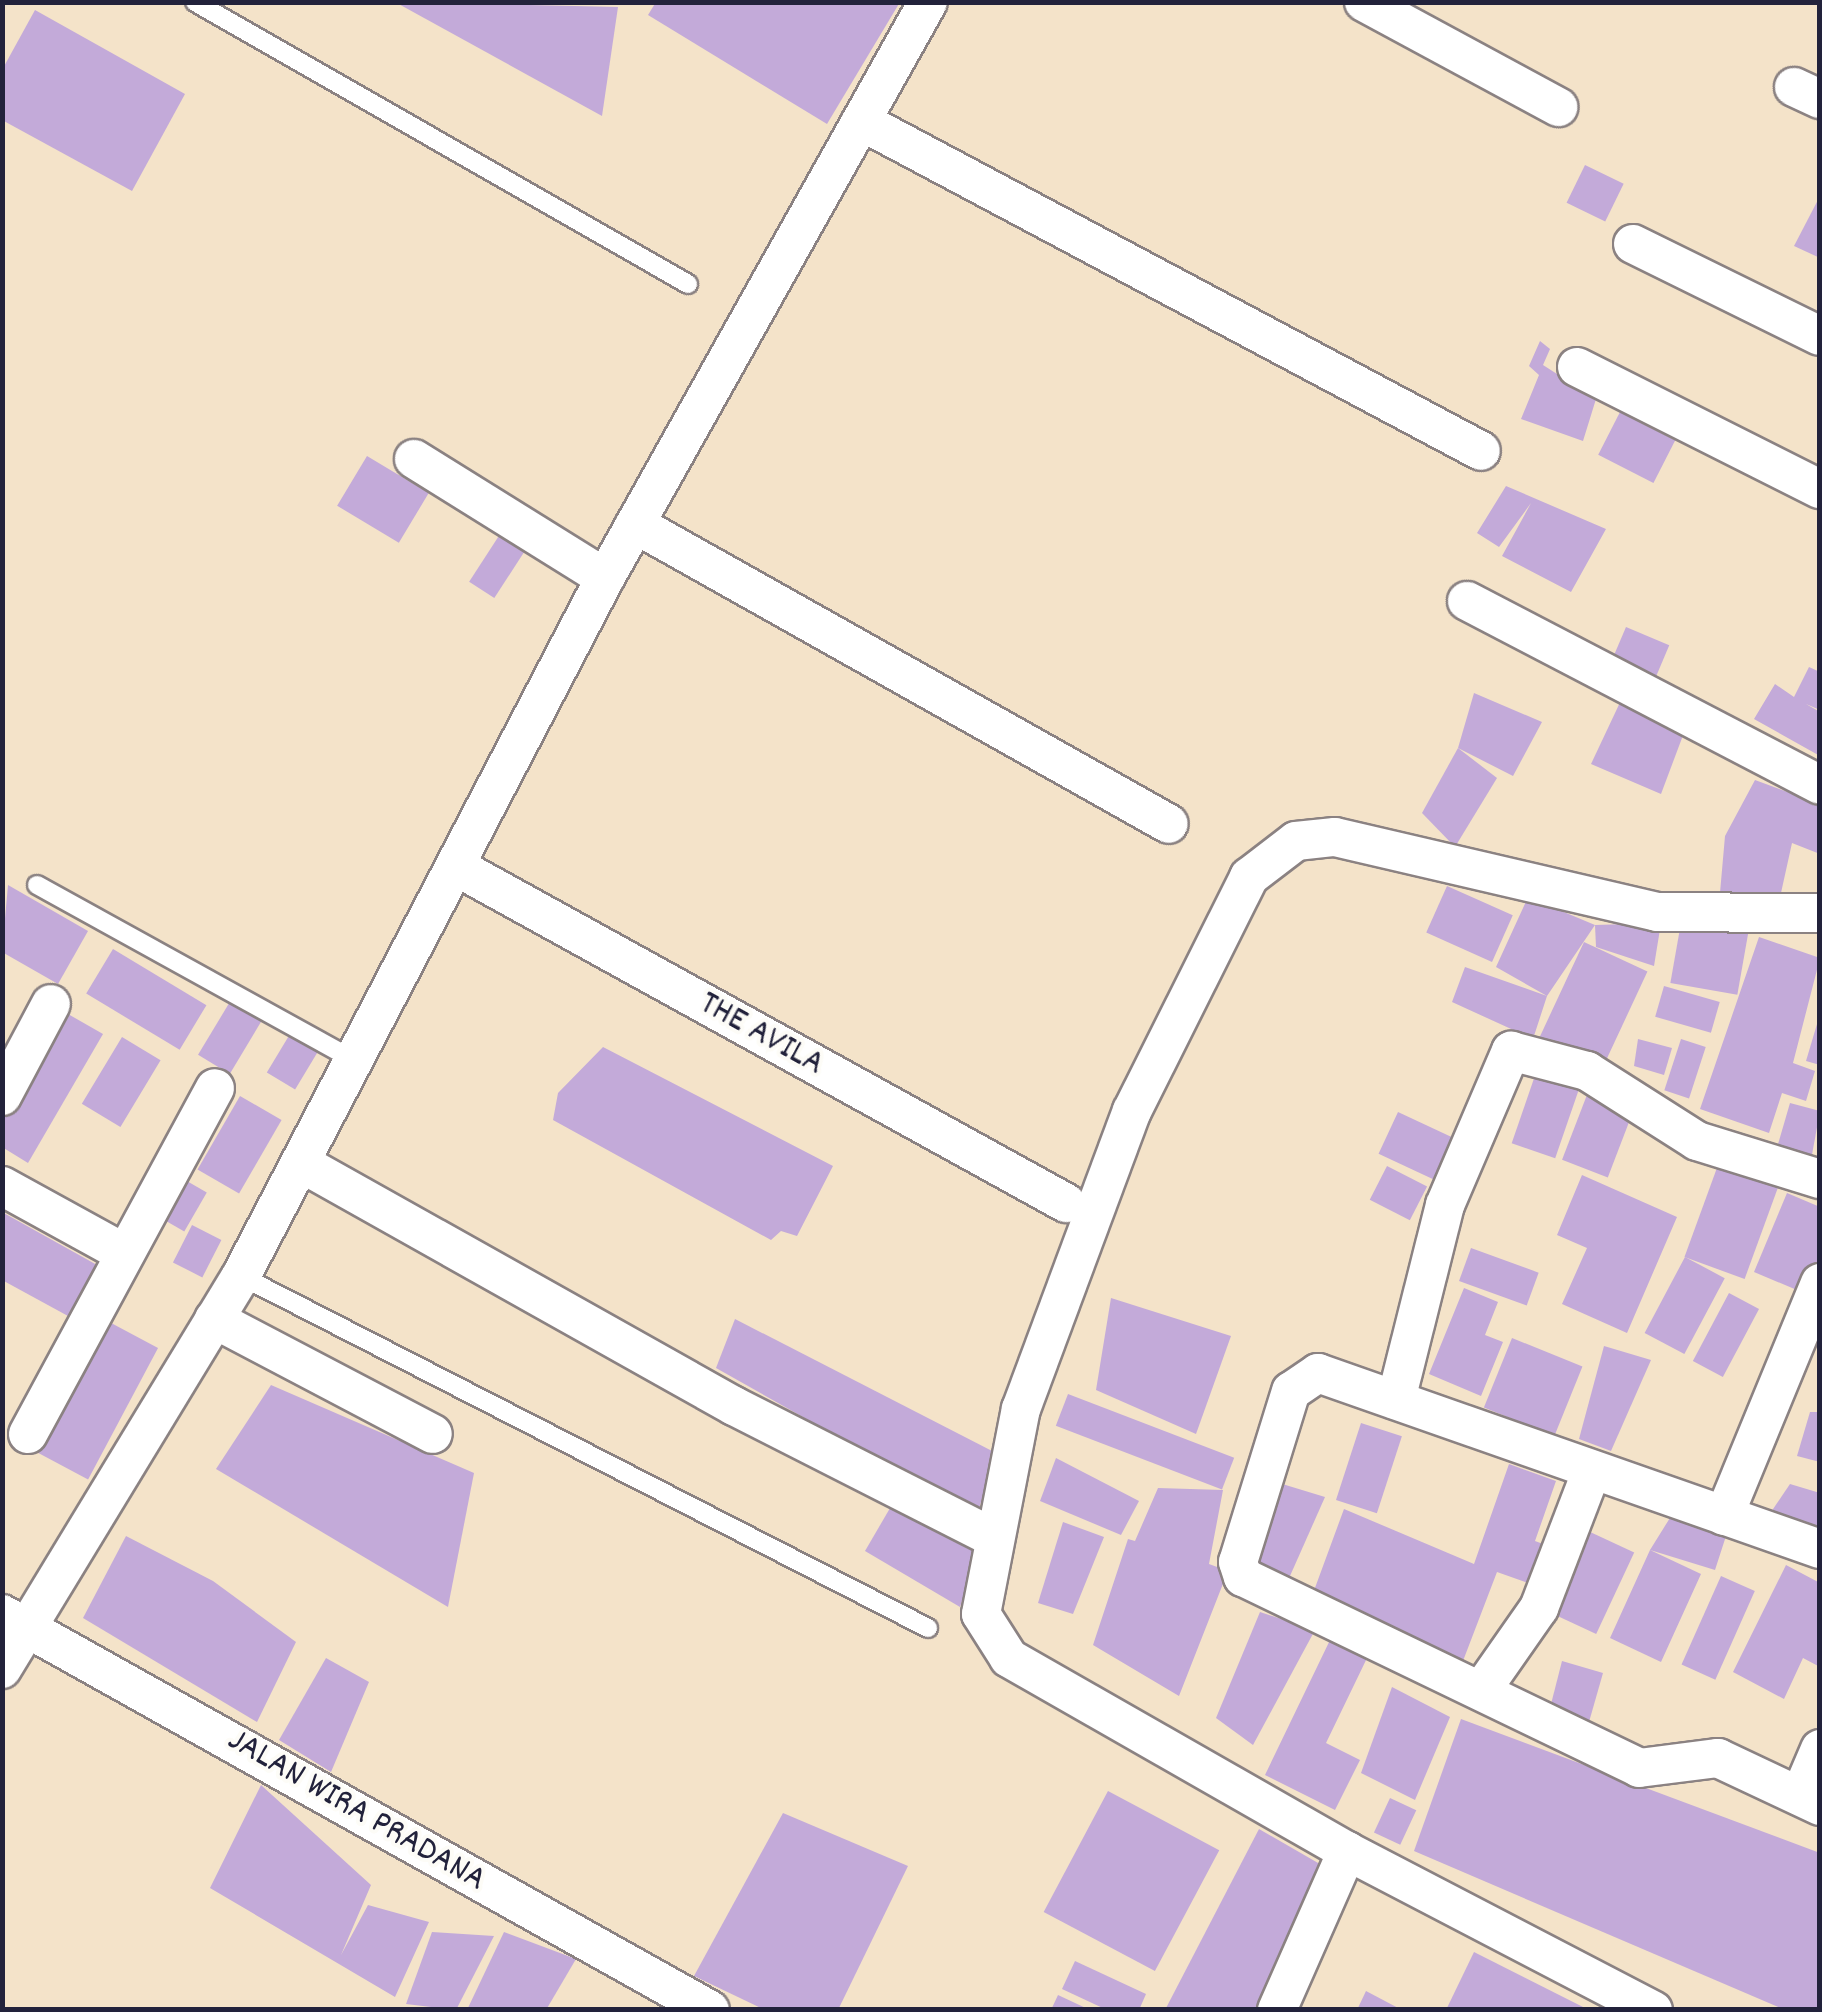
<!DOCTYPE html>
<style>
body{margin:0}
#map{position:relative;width:1822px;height:2012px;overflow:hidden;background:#f4e3c9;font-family:Dekko,sans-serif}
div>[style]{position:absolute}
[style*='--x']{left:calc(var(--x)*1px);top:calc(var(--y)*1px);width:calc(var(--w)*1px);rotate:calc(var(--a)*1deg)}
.building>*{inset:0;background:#c3aad9;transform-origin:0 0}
.roads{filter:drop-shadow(2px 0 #8b8282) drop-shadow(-2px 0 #8b8282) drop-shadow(0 2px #8b8282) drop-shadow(0 -2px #8b8282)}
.lane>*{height:18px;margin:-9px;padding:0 9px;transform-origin:9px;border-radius:9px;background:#fff}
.street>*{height:38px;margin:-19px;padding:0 19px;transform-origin:19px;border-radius:19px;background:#fff}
span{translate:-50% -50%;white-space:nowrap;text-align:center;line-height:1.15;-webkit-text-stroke:8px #fdfcf7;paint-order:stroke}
.street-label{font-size:35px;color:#22223b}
.frame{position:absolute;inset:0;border:5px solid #22223b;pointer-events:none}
</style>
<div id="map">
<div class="building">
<i style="clip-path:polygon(395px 2px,618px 7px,602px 116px)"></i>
<i style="clip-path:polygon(656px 2px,900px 2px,827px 124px,648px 15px)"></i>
<i style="clip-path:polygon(35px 10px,185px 94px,132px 191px,2px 120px,2px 70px)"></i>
<i style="left:1585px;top:165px;width:43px;height:42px;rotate:26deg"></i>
<i style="clip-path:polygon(1820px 196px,1820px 258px,1794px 246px)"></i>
<i style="clip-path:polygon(1540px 341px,1550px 349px,1543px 365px,1596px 399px,1583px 441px,1521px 419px,1539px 375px,1529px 366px)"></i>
<i style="left:1620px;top:412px;width:62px;height:48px;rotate:27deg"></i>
<i style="left:367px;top:456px;width:72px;height:58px;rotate:31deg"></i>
<i style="clip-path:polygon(1506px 486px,1606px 529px,1571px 592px,1502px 556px,1531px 503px,1499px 547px,1477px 533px)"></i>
<i style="left:504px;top:528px;width:30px;height:64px;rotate:33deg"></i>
<i style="left:1626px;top:627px;width:47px;height:46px;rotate:23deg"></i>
<i style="clip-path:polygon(1809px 667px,1820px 672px,1820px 710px,1806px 704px,1820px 712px,1820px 756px,1754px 719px,1775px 684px,1794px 697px)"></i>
<i style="clip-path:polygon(1474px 693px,1542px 722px,1513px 776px,1458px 748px)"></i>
<i style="clip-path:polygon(1624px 694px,1685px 730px,1661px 794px,1591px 764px)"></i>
<i style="clip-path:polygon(1458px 748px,1497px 778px,1455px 847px,1422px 813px)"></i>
<i style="clip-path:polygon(1755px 780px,1820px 804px,1820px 854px,1792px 843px,1777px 911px,1719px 904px,1725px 836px)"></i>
<i style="clip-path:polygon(8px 885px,88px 931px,58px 984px,2px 952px)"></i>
<i style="left:1447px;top:886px;width:72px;height:51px;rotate:24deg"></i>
<i style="clip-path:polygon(1528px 897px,1595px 925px,1547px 996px,1533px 1039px,1452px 1002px,1465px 967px,1547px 996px,1496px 967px)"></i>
<i style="left:1682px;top:917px;width:68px;height:67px;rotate:10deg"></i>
<i style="clip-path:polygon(1661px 923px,1654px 966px,1596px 947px,1595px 925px)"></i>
<i style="clip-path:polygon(1759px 937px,1820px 958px,1793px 1063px,1815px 1071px,1806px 1101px,1782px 1093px,1769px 1133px,1700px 1109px)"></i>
<i style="left:1584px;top:942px;width:70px;height:110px;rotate:25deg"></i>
<i style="left:113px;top:949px;width:109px;height:52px;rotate:31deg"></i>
<i style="left:1664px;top:986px;width:58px;height:32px;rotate:16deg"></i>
<i style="left:231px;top:1000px;width:37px;height:64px;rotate:31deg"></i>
<i style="clip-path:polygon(61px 1010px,103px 1034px,28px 1163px,2px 1147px,2px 1111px)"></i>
<i style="clip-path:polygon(1820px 1014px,1820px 1065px,1806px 1061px)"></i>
<i style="left:290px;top:1034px;width:33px;height:45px;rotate:31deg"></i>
<i style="left:122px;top:1037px;width:45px;height:78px;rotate:31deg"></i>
<i style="clip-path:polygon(1638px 1039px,1672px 1048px,1664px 1075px,1634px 1066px)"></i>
<i style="left:1681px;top:1039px;width:26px;height:54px;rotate:18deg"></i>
<i style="clip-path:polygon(603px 1047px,833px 1166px,797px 1236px,781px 1231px,771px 1240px,553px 1120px,558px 1093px)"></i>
<i style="left:1540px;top:1061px;width:46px;height:87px;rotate:19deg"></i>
<i style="left:1590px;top:1087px;width:49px;height:78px;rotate:21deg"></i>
<i style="left:240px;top:1096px;width:48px;height:85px;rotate:30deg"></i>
<i style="clip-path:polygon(1790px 1103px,1820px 1111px,1811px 1160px,1776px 1151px)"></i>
<i style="left:1398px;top:1112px;width:65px;height:46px;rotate:25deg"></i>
<i style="left:1718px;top:1165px;width:64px;height:98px;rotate:20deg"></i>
<i style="left:1387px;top:1166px;width:45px;height:38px;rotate:27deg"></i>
<i style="left:173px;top:1173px;width:39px;height:45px;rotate:30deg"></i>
<i style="clip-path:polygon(1582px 1175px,1677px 1217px,1627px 1333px,1562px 1304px,1587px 1248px,1557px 1235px)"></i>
<i style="clip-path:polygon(1787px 1193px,1820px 1207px,1820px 1257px,1804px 1293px,1754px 1272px)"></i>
<i style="clip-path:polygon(2px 1212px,97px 1265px,68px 1316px,2px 1280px)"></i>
<i style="left:192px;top:1225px;width:33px;height:42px;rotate:27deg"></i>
<i style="left:1471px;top:1248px;width:72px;height:35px;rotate:20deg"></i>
<i style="left:1685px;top:1257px;width:45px;height:86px;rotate:28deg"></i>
<i style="clip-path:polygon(1464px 1288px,1498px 1302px,1485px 1335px,1503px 1342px,1481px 1396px,1429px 1374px)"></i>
<i style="left:1729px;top:1293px;width:34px;height:77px;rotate:28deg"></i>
<i style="clip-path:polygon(1111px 1298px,1231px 1336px,1196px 1434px,1096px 1390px)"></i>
<i style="left:98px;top:1316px;width:68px;height:149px;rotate:28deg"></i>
<i style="clip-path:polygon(735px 1319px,996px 1453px,977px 1515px,716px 1368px)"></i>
<i style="left:1512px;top:1338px;width:76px;height:75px;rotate:22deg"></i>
<i style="clip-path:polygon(1604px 1346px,1651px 1360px,1611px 1451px,1579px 1439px)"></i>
<i style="clip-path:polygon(271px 1385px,474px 1473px,448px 1607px,216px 1469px)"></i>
<i style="left:1068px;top:1394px;width:178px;height:34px;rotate:21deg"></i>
<i style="clip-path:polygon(1810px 1412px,1820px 1412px,1820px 1462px,1797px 1456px)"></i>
<i style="left:1361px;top:1423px;width:43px;height:81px;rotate:18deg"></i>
<i style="clip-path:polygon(1056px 1458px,1139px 1501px,1121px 1535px,1040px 1501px)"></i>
<i style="clip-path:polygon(1509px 1464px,1556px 1481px,1535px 1541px,1551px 1547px,1537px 1586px,1497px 1572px,1458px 1674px,1312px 1596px,1344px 1509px,1474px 1564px)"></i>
<i style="clip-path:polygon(1269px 1480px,1325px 1497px,1286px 1585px,1247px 1558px)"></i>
<i style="clip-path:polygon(1790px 1484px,1820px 1493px,1820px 1530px,1769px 1515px)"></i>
<i style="clip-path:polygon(1158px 1488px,1223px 1490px,1209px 1564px,1228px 1571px,1179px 1696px,1093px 1645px,1128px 1539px,1135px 1541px)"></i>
<i style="clip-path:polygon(900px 1491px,982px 1541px,960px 1607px,865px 1551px)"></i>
<i style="clip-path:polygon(1678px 1505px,1726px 1536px,1715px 1570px,1650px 1550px,1701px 1574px,1661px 1662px,1610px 1638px,1650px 1550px)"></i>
<i style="clip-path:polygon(1063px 1522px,1104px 1537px,1073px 1614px,1038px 1603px)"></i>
<i style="left:1588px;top:1531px;width:51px;height:90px;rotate:25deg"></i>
<i style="clip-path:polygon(126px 1536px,213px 1581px,296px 1642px,257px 1722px,83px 1618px)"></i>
<i style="clip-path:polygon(1786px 1565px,1820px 1583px,1820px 1667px,1803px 1658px,1784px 1699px,1733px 1672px)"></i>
<i style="left:1721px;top:1576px;width:37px;height:97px;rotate:24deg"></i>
<i style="clip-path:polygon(1260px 1612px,1315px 1630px,1253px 1745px,1216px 1718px)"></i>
<i style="clip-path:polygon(1331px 1638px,1368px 1656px,1326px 1743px,1360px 1760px,1335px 1810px,1265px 1775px)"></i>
<i style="clip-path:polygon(326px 1658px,369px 1682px,331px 1772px,279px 1740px)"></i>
<i style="clip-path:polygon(1562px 1661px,1603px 1673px,1585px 1736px,1549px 1712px)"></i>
<i style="clip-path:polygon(1392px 1687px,1450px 1717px,1415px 1800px,1361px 1773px)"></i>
<i style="clip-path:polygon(1461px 1719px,1820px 1853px,1820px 2010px,1785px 2010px,1414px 1851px)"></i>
<i style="clip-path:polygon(261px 1785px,371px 1885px,341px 1955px,368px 1905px,429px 1922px,395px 1997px,210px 1888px)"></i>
<i style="left:1108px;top:1791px;width:126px;height:137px;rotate:28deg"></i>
<i style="left:1390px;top:1798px;width:29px;height:38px;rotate:25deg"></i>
<i style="clip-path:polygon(783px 1813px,908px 1866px,838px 2010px,765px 2010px,694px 1976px)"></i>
<i style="clip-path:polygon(1259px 1829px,1325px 1867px,1259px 2010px,1165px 2010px)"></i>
<i style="clip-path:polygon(432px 1932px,494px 1936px,456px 2010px,406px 2004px)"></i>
<i style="clip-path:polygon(504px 1932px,576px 1959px,546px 2010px,467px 2010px)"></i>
<i style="clip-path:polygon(1474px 1952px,1589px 2010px,1446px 2010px)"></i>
<i style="clip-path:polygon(1075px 1961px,1146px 1994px,1139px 2010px,1107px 2010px,1062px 1989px)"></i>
<i style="clip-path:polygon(1366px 1991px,1402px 2010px,1357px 2010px)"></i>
<i style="clip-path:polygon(1058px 1995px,1090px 2010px,1051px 2010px)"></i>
</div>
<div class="roads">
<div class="lane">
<i style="--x:195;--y:2;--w:568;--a:29.77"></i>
<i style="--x:37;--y:885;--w:362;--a:28.9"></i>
<i style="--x:241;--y:1276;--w:772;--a:27.13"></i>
</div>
<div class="street">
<i style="--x:1364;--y:2;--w:221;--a:28.4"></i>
<i style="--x:1794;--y:87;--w:29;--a:25"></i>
<i style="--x:861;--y:121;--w:702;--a:28.02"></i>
<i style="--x:1633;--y:244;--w:208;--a:26.2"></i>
<i style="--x:1577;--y:367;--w:272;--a:26.7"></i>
<i style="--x:414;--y:459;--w:225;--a:31.9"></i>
<i style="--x:635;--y:524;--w:612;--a:29.33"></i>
<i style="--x:1467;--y:601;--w:398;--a:27.5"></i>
<i style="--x:455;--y:866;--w:698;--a:28.88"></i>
<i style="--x:2;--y:1096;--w:104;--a:-62"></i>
<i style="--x:301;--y:1163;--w:497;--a:29.3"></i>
<i style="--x:734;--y:1406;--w:287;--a:26.9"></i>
<i style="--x:2;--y:1186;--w:137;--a:28.8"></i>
<i style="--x:214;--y:1319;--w:247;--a:27.7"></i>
<i style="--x:1396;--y:1400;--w:201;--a:-75.9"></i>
<i style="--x:1445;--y:1205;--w:168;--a:-66.8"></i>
<i style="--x:1511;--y:1051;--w:79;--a:14.7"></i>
<i style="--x:1587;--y:1071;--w:130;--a:32.5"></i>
<i style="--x:1697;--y:1141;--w:129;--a:17.2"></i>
<i style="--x:28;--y:1434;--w:393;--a:-61.6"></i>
<i style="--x:1724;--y:1516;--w:252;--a:-67.6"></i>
<i style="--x:1820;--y:1549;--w:532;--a:-160.68"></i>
<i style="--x:1318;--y:1373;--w:32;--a:146"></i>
<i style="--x:1291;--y:1391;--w:179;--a:107.2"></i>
<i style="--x:1238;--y:1562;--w:16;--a:72"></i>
<i style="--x:1243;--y:1577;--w:440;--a:25.7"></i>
<i style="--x:1639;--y:1768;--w:80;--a:-7.2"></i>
<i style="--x:1718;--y:1758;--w:113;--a:25.2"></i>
<i style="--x:2;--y:1614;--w:811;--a:29.22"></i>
<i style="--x:2;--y:1669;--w:460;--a:-58.7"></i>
<i style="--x:241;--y:1276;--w:787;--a:-62.46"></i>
<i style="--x:605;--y:578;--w:660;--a:-60.72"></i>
<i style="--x:1483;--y:1688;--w:98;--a:-55"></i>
<i style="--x:1539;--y:1608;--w:148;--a:-69"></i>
<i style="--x:1800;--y:1796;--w:51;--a:-66.9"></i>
<i style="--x:1347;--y:1851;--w:345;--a:27.5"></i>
<i style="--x:1277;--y:2010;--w:174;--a:-66.2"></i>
<i style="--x:1347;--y:1851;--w:389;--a:-150.3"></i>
<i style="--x:1009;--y:1658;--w:52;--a:-122.5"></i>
<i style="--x:981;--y:1614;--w:209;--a:-79"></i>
<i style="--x:1021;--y:1409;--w:318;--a:-69.6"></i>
<i style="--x:1132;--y:1111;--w:262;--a:-63.4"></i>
<i style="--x:1249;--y:877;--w:59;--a:-37.5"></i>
<i style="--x:1296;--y:841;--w:39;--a:-6"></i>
<i style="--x:1335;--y:837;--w:331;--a:13.1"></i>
<i style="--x:1657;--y:912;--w:163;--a:0.4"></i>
</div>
</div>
<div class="street-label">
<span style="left:761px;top:1035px;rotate:29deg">THE AVILA</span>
<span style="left:356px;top:1811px;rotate:30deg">JALAN WIRA PRADANA</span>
</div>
<div class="frame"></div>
</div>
